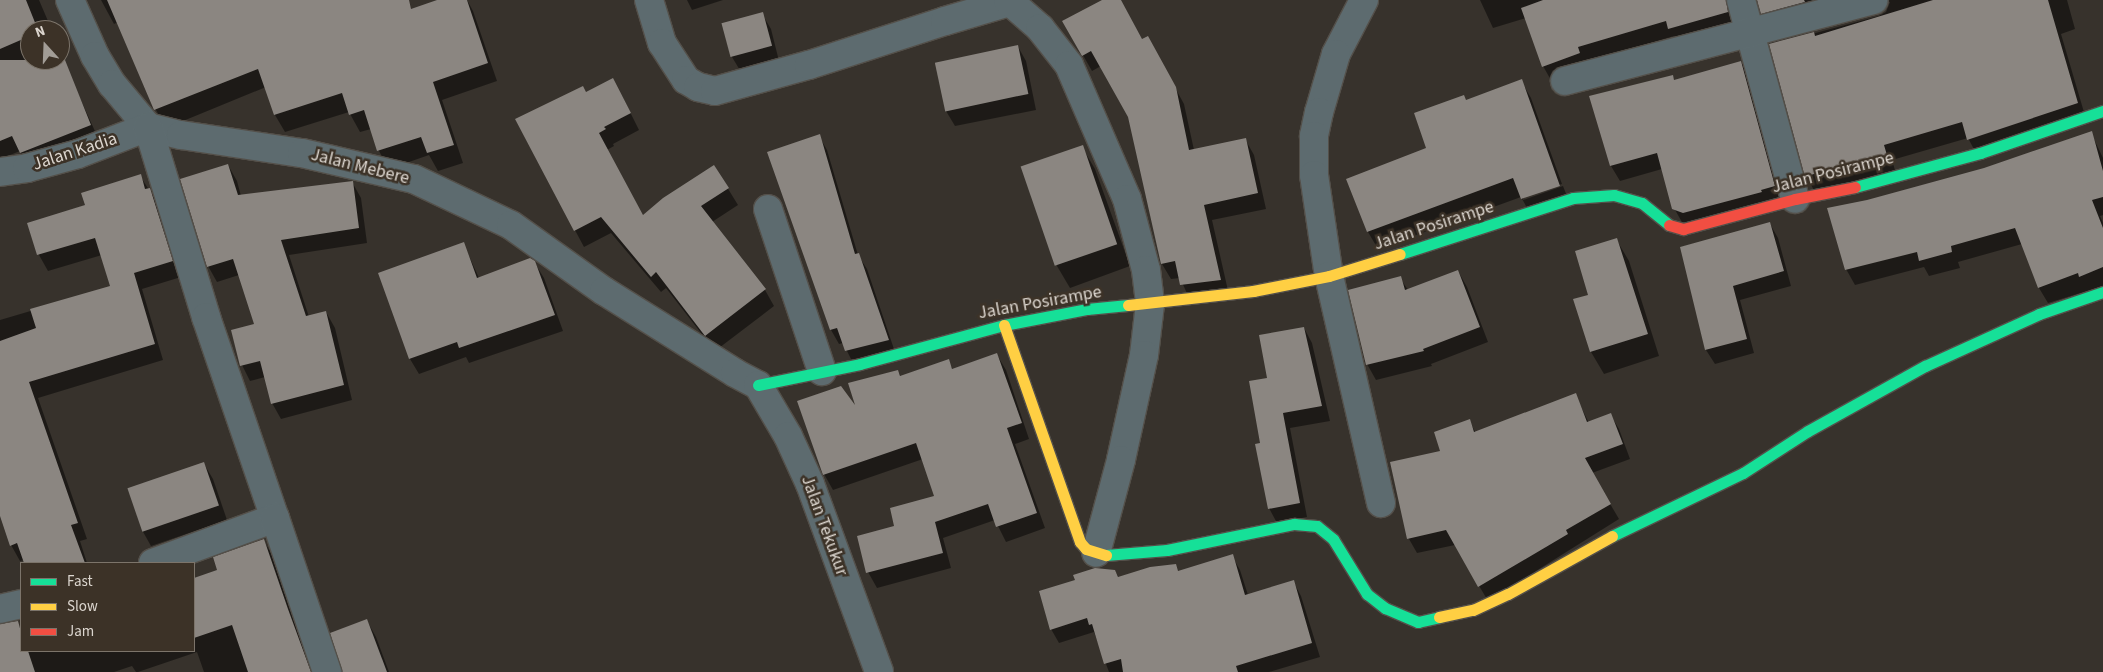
<!DOCTYPE html>
<style>
body{margin:0}
#map{position:relative;width:2103px;height:672px;overflow:hidden;background:#37322c;font-family:"Source Sans 3",sans-serif}
div>[style]{position:absolute}
[style*='--x']{left:calc(var(--x)*1px);top:calc(var(--y)*1px);width:calc(var(--w)*1px);rotate:calc(var(--a)*1deg)}
.shadow>*{inset:0;background:#0007}
.building>*{inset:0;background:#8b8681;transform-origin:0 0}
.roads{filter:drop-shadow(1px 0 #54504a) drop-shadow(-1px 0 #54504a) drop-shadow(0 1px #54504a) drop-shadow(0 -1px #54504a)}
.street>*{height:28px;margin:-14px;padding:0 14px;transform-origin:14px;border-radius:14px;background:#5d6b6f}
.fast>*{height:11px;margin:-5.5px;padding:0 5.5px;transform-origin:5.5px;border-radius:5.5px;background:#16e098}
.slow>*{height:11px;margin:-5.5px;padding:0 5.5px;transform-origin:5.5px;border-radius:5.5px;background:#ffcf43}
.jam>*{height:11px;margin:-5.5px;padding:0 5.5px;transform-origin:5.5px;border-radius:5.5px;background:#f24e42}
span{translate:-50% -50%;white-space:nowrap;text-align:center;line-height:1.15;-webkit-text-stroke:5px #3c3227;paint-order:stroke}
.street-label{font-size:18px;color:#dcd6cf}
.legend{position:absolute;left:20px;top:562px;width:175px;height:90px;box-sizing:border-box;background:#3c3227;border:1px solid #7c746a;margin:0;padding:6px 9px;list-style:none;font-size:15px;color:#dcd6cf}
.legend li{display:flex;align-items:center;gap:10px;height:25px}
.legend b{width:25px;border:1px solid #7c746a}
.north{position:absolute;left:20px;top:20px;width:50px;height:50px;box-sizing:border-box;background:#3c3227;border:1px solid #7c746a;border-radius:50%;rotate:340deg;font-size:14px;font-weight:700;line-height:20px;text-align:center;color:#dcd6cf}
.north::after{content:'';display:block;margin:auto;width:18px;height:22px;background:#a29d96;clip-path:polygon(50% 0,100% 100%,50% 72%,0 100%)}
</style>
<div id="map">
<div class="shadow">
<i style="clip-path:polygon(0 0,39px 0,48px 21px,38px 26px,40px 30px,30px 30px,30px 60px,52px 60px,74px 85px,99px 140px,29px 168px,20px 151px,0 159px)"></i>
<i style="clip-path:polygon(101px 0,364px 0,372px 23px,441px 0,467px 0,473px 11px,497px 81px,442px 100px,463px 163px,438px 171px,429px 155px,389px 169px,379px 151px,371px 129px,360px 132px,349px 112px,285px 132px,275px 115px,266px 87px,166px 128px,156px 110px,118px 22px,114px 24px)"></i>
<i style="clip-path:polygon(687px 0,723px 0,692px 10px)"></i>
<i style="clip-path:polygon(1105px 0,1120px 0,1142px 41px,1156px 53px,1184px 104px,1194px 150px,1245px 139px,1254px 155px,1266px 209px,1212px 220px,1229px 295px,1190px 300px,1180px 278px,1171px 279px,1162px 264px,1129px 117px,1101px 66px,1092px 71px,1064px 22px)"></i>
<i style="clip-path:polygon(1480px 0,1747px 0,1736px 28px,1678px 44px,1674px 36px,1585px 62px,1552px 82px,1543px 66px,1526px 18px,1493px 28px)"></i>
<i style="clip-path:polygon(1747px 0,2067px 0,2075px 29px,2061px 34px,2086px 119px,1977px 155px,1968px 138px,1892px 160px,1897px 177px,1815px 192px,1806px 176px,1771px 45px,1879px 16px,1886px 12px,1890px 2px,1879px 0,1771px 28px,1758px 2px)"></i>
<i style="clip-path:polygon(762px 14px,771px 29px,779px 61px,741px 72px,732px 57px,723px 24px)"></i>
<i style="clip-path:polygon(1017px 45px,1026px 61px,1036px 110px,955px 126px,946px 111px)"></i>
<i style="clip-path:polygon(1741px 62px,1750px 78px,1783px 201px,1683px 224px,1674px 208px,1662px 169px,1620px 181px,1611px 166px,1591px 97px,1672px 76px,1675px 82px)"></i>
<i style="clip-path:polygon(1521px 81px,1531px 98px,1562px 184px,1523px 197px,1523px 200px,1563px 186px,1570px 204px,1532px 217px,1521px 197px,1378px 249px,1368px 232px,1348px 180px,1428px 149px,1466px 102px)"></i>
<i style="clip-path:polygon(586px 94px,622px 96px,639px 130px,613px 144px,614px 146px,607px 150px,643px 216px,714px 166px,738px 205px,712px 222px,765px 290px,774px 306px,715px 351px,666px 288px,661px 292px,611px 233px,584px 247px,516px 120px)"></i>
<i style="clip-path:polygon(2091px 133px,2103px 158px,2103px 215px,2100px 216px,2103px 223px,2103px 286px,2048px 303px,2039px 288px,2022px 244px,1958px 262px,1960px 268px,1929px 276px,1924px 267px,1855px 285px,1846px 269px,1867px 201px,1984px 169px)"></i>
<i style="clip-path:polygon(819px 136px,827px 150px,858px 255px,867px 269px,896px 355px,854px 365px,843px 343px,839px 344px,831px 330px)"></i>
<i style="clip-path:polygon(1082px 147px,1095px 169px,1130px 266px,1070px 288px,1057px 266px)"></i>
<i style="clip-path:polygon(228px 165px,237px 181px,241px 196px,352px 182px,361px 198px,367px 243px,289px 255px,309px 317px,326px 312px,335px 328px,352px 400px,281px 419px,272px 403px,265px 377px,250px 381px,242px 365px,255px 325px,239px 275px,217px 282px,208px 266px)"></i>
<i style="clip-path:polygon(140px 176px,159px 205px,181px 277px,142px 289px,163px 360px,38px 398px,87px 539px,80px 541px,87px 563px,25px 563px,24px 560px,20px 561px,11px 545px,0 512px,0 320px,112px 287px,102px 255px,48px 271px,39px 255px,29px 224px,86px 205px)"></i>
<i style="clip-path:polygon(1770px 224px,1778px 238px,1791px 286px,1740px 300px,1754px 353px,1715px 364px,1706px 350px,1681px 247px)"></i>
<i style="clip-path:polygon(1616px 239px,1629px 261px,1659px 356px,1604px 374px,1591px 352px,1575px 300px,1590px 296px)"></i>
<i style="clip-path:polygon(463px 243px,479px 278px,534px 262px,544px 278px,563px 331px,469px 363px,466px 357px,419px 374px,410px 359px,379px 274px)"></i>
<i style="clip-path:polygon(1458px 271px,1467px 287px,1488px 342px,1431px 364px,1432px 366px,1376px 380px,1367px 364px,1400px 278px,1408px 290px)"></i>
<i style="clip-path:polygon(1304px 328px,1312px 343px,1330px 421px,1290px 428px,1307px 517px,1277px 523px,1269px 508px,1261px 444px)"></i>
<i style="clip-path:polygon(997px 355px,1006px 370px,1029px 439px,1015px 444px,1045px 528px,1006px 542px,995px 520px,943px 538px,951px 568px,877px 588px,868px 572px,896px 527px,936px 497px,923px 459px,833px 490px,824px 474px,858px 410px,898px 371px,901px 377px,948px 361px,953px 370px)"></i>
<i style="clip-path:polygon(1575px 395px,1589px 423px,1610px 414px,1619px 429px,1630px 459px,1592px 473px,1619px 519px,1488px 601px,1455px 545px,1417px 553px,1409px 539px,1392px 463px,1442px 452px,1469px 421px,1476px 433px)"></i>
<i style="clip-path:polygon(204px 464px,213px 479px,227px 520px,151px 546px,142px 530px)"></i>
<i style="clip-path:polygon(263px 540px,273px 556px,315px 672px,204px 672px,197px 652px,138px 672px,136px 672px,132px 666px,114px 672px,0 672px,0 634px,21px 627px,21px 651px,194px 651px,194px 579px,219px 571px)"></i>
<i style="clip-path:polygon(1232px 556px,1240px 570px,1248px 595px,1293px 581px,1301px 596px,1320px 657px,1269px 672px,1109px 672px,1094px 632px,1059px 643px,1051px 629px,1115px 571px,1119px 578px,1179px 572px)"></i>
<i style="clip-path:polygon(367px 621px,376px 637px,389px 672px,343px 672px)"></i>
</div>
<div class="building">
<i style="clip-path:polygon(0 0,26px 0,38px 30px,30px 30px,30px 36px,0 49px)"></i>
<i style="clip-path:polygon(107px 0,409px 0,411px 9px,437px 0,467px 0,488px 63px,433px 82px,454px 145px,427px 153px,421px 137px,377px 151px,364px 110px,349px 115px,342px 93px,274px 115px,258px 69px,154px 110px)"></i>
<i style="clip-path:polygon(1102px 0,1121px 0,1142px 39px,1148px 36px,1176px 87px,1189px 150px,1246px 138px,1258px 193px,1204px 205px,1221px 280px,1180px 285px,1175px 261px,1161px 264px,1128px 117px,1091px 51px,1082px 56px,1062px 21px)"></i>
<i style="clip-path:polygon(1543px 0,1726px 0,1728px 12px,1668px 29px,1666px 21px,1578px 47px,1580px 53px,1542px 67px,1521px 8px)"></i>
<i style="clip-path:polygon(1757px 0,1804px 0,1805px 2px,1761px 14px)"></i>
<i style="clip-path:polygon(1933px 0,2048px 0,2078px 103px,1967px 140px,1962px 122px,1884px 145px,1889px 162px,1819px 178px,1817px 173px,1805px 177px,1769px 44px,1814px 32px,1815px 36px)"></i>
<i style="left:763px;top:12px;width:35px;height:43px;rotate:75deg"></i>
<i style="left:1018px;top:45px;width:50px;height:85px;rotate:78deg"></i>
<i style="clip-path:polygon(0 60px,65px 60px,91px 125px,20px 153px,12px 136px,0 141px)"></i>
<i style="clip-path:polygon(1741px 61px,1775px 186px,1761px 190px,1762px 192px,1683px 213px,1672px 209px,1657px 153px,1610px 166px,1589px 96px,1673px 75px,1674px 80px)"></i>
<i style="clip-path:polygon(613px 78px,631px 113px,604px 127px,606px 129px,599px 133px,643px 215px,663px 198px,714px 165px,729px 188px,701px 206px,766px 289px,705px 336px,656px 272px,651px 277px,601px 217px,574px 231px,515px 119px,583px 86px,586px 92px)"></i>
<i style="clip-path:polygon(1522px 79px,1560px 186px,1521px 199px,1513px 178px,1367px 232px,1346px 179px,1426px 148px,1414px 113px,1464px 95px,1466px 100px)"></i>
<i style="clip-path:polygon(2092px 131px,2103px 171px,2103px 197px,2092px 200px,2103px 228px,2103px 267px,2079px 277px,2078px 273px,2038px 288px,2015px 228px,1951px 246px,1952px 252px,1919px 261px,1917px 252px,1845px 270px,1827px 208px,1867px 200px,1984px 168px)"></i>
<i style="clip-path:polygon(820px 134px,855px 254px,859px 253px,889px 340px,845px 351px,837px 328px,830px 330px,767px 152px)"></i>
<i style="left:1083px;top:145px;width:105px;height:66px;rotate:71deg"></i>
<i style="clip-path:polygon(228px 164px,238px 195px,353px 181px,359px 228px,281px 240px,306px 316px,326px 311px,344px 385px,271px 404px,260px 361px,240px 366px,231px 330px,254px 324px,233px 259px,207px 267px,180px 179px)"></i>
<i style="clip-path:polygon(141px 174px,145px 189px,150px 188px,173px 261px,134px 273px,155px 344px,29px 382px,78px 523px,71px 525px,85px 563px,24px 563px,17px 543px,10px 546px,0 516px,0 341px,36px 328px,30px 309px,110px 286px,95px 238px,37px 255px,27px 223px,85px 205px,81px 193px)"></i>
<i style="clip-path:polygon(1770px 222px,1784px 271px,1733px 286px,1747px 339px,1705px 350px,1680px 247px)"></i>
<i style="clip-path:polygon(1617px 238px,1648px 334px,1590px 352px,1573px 299px,1588px 295px,1575px 251px)"></i>
<i style="clip-path:polygon(464px 242px,477px 278px,530px 258px,535px 261px,555px 315px,459px 348px,457px 342px,409px 359px,378px 273px)"></i>
<i style="clip-path:polygon(1458px 270px,1480px 327px,1423px 349px,1424px 351px,1366px 365px,1348px 290px,1401px 276px,1405px 290px)"></i>
<i style="clip-path:polygon(1304px 327px,1322px 406px,1283px 413px,1300px 503px,1268px 509px,1255px 444px,1260px 443px,1249px 381px,1267px 378px,1259px 335px)"></i>
<i style="clip-path:polygon(997px 353px,1022px 423px,1007px 428px,1037px 513px,996px 527px,988px 504px,935px 522px,943px 553px,866px 573px,857px 536px,894px 526px,890px 508px,934px 496px,916px 443px,823px 475px,797px 401px,841px 386px,855px 405px,848px 383px,898px 370px,900px 376px,949px 359px,952px 369px)"></i>
<i style="clip-path:polygon(1576px 393px,1587px 422px,1611px 413px,1623px 444px,1585px 458px,1611px 504px,1566px 530px,1568px 534px,1478px 587px,1446px 530px,1407px 539px,1390px 462px,1440px 451px,1434px 432px,1470px 419px,1474px 432px)"></i>
<i style="left:204px;top:462px;width:46px;height:81px;rotate:71deg"></i>
<i style="clip-path:polygon(264px 539px,288px 609px,311px 672px,248px 672px,232px 625px,194px 638px,194px 578px,217px 570px,213px 557px)"></i>
<i style="clip-path:polygon(1233px 554px,1245px 595px,1294px 580px,1312px 643px,1236px 666px,1238px 672px,1123px 672px,1121px 659px,1104px 664px,1092px 624px,1089px 625px,1087px 618px,1050px 630px,1039px 591px,1075px 580px,1073px 575px,1095px 568px,1115px 570px,1118px 577px,1150px 567px,1176px 564px,1178px 571px)"></i>
<i style="clip-path:polygon(367px 619px,387px 672px,342px 672px,330px 633px)"></i>
<i style="clip-path:polygon(18px 621px,21px 632px,21px 651px,28px 651px,35px 672px,0 672px,0 624px)"></i>
</div>
<div class="roads">
<div class="street">
<i style="--x:70;--y:0;--w:61;--a:65.9"></i>
<i style="--x:95;--y:56;--w:33;--a:59"></i>
<i style="--x:112;--y:84;--w:56;--a:50.1"></i>
<i style="--x:148;--y:127;--w:34;--a:14"></i>
<i style="--x:181;--y:135;--w:122;--a:8.5"></i>
<i style="--x:302;--y:153;--w:115;--a:13.1"></i>
<i style="--x:414;--y:179;--w:107;--a:25.4"></i>
<i style="--x:511;--y:225;--w:114;--a:35.4"></i>
<i style="--x:604;--y:291;--w:155;--a:32"></i>
<i style="--x:735;--y:373;--w:26;--a:28"></i>
<i style="--x:758;--y:385;--w:59;--a:59.5"></i>
<i style="--x:788;--y:436;--w:53;--a:65.4"></i>
<i style="--x:810;--y:484;--w:200;--a:69.8"></i>
<i style="--x:649;--y:0;--w:45;--a:73.2"></i>
<i style="--x:662;--y:43;--w:44;--a:57"></i>
<i style="--x:686;--y:80;--w:14;--a:30"></i>
<i style="--x:698;--y:87;--w:17;--a:13"></i>
<i style="--x:715;--y:91;--w:98;--a:-15.5"></i>
<i style="--x:809;--y:65;--w:143;--a:-17.9"></i>
<i style="--x:945;--y:21;--w:67;--a:-16.5"></i>
<i style="--x:1008;--y:0;--w:43;--a:41.2"></i>
<i style="--x:1040;--y:28;--w:47;--a:51.9"></i>
<i style="--x:1069;--y:65;--w:146;--a:66.6"></i>
<i style="--x:1127;--y:199;--w:73;--a:75"></i>
<i style="--x:1146;--y:270;--w:34;--a:83"></i>
<i style="--x:1150;--y:304;--w:51;--a:96.7"></i>
<i style="--x:1144;--y:355;--w:107;--a:102.4"></i>
<i style="--x:1121;--y:460;--w:96;--a:105"></i>
<i style="--x:1364;--y:0;--w:61;--a:117.4"></i>
<i style="--x:1336;--y:54;--w:60;--a:106.3"></i>
<i style="--x:1319;--y:112;--w:25;--a:102"></i>
<i style="--x:1314;--y:136;--w:39;--a:90"></i>
<i style="--x:1314;--y:175;--w:102;--a:81.6"></i>
<i style="--x:1329;--y:276;--w:233;--a:77.1"></i>
<i style="--x:1741;--y:0;--w:206;--a:74.8"></i>
<i style="--x:1565;--y:81;--w:319;--a:-14.7"></i>
<i style="--x:0;--y:172;--w:27;--a:-8"></i>
<i style="--x:27;--y:168;--w:53;--a:-15.4"></i>
<i style="--x:78;--y:154;--w:75;--a:-21.1"></i>
<i style="--x:148;--y:127;--w:199;--a:73"></i>
<i style="--x:206;--y:317;--w:213;--a:71.1"></i>
<i style="--x:275;--y:518;--w:130;--a:159.8"></i>
<i style="--x:768;--y:209;--w:171;--a:71.6"></i>
<i style="--x:275;--y:518;--w:163;--a:71.3"></i>
<i style="--x:0;--y:609;--w:22;--a:-13"></i>
</div>
<div class="fast">
<i style="--x:1855;--y:187;--w:130;--a:-15.2"></i>
<i style="--x:1980;--y:153;--w:130;--a:-18.9"></i>
<i style="--x:1400;--y:254;--w:182;--a:-17.9"></i>
<i style="--x:1573;--y:198;--w:41;--a:-4.2"></i>
<i style="--x:1614;--y:195;--w:29;--a:16"></i>
<i style="--x:1642;--y:203;--w:35;--a:39"></i>
<i style="--x:758;--y:385;--w:104;--a:-11.6"></i>
<i style="--x:860;--y:364;--w:149;--a:-15.2"></i>
<i style="--x:1004;--y:325;--w:85;--a:-10.9"></i>
<i style="--x:1087;--y:309;--w:41;--a:-5.6"></i>
<i style="--x:1612;--y:536;--w:145;--a:-25.7"></i>
<i style="--x:1743;--y:473;--w:77;--a:-32.9"></i>
<i style="--x:1808;--y:431;--w:134;--a:-29.1"></i>
<i style="--x:1925;--y:366;--w:125;--a:-24.5"></i>
<i style="--x:2039;--y:314;--w:68;--a:-19"></i>
<i style="--x:1106;--y:555;--w:61;--a:-4.7"></i>
<i style="--x:1167;--y:550;--w:130;--a:-11.6"></i>
<i style="--x:1294;--y:524;--w:23;--a:5"></i>
<i style="--x:1317;--y:526;--w:21;--a:39"></i>
<i style="--x:1333;--y:539;--w:65;--a:58.3"></i>
<i style="--x:1367;--y:594;--w:23;--a:38"></i>
<i style="--x:1385;--y:608;--w:36;--a:23"></i>
<i style="--x:1418;--y:622;--w:22;--a:-13"></i>
</div>
<div class="slow">
<i style="--x:1128;--y:305;--w:126;--a:-6.4"></i>
<i style="--x:1253;--y:291;--w:77;--a:-11.2"></i>
<i style="--x:1329;--y:276;--w:74;--a:-17.2"></i>
<i style="--x:1004;--y:325;--w:230;--a:70.7"></i>
<i style="--x:1080;--y:542;--w:9;--a:49"></i>
<i style="--x:1086;--y:549;--w:21;--a:17"></i>
<i style="--x:1439;--y:617;--w:35;--a:-12"></i>
<i style="--x:1473;--y:610;--w:38;--a:-25"></i>
<i style="--x:1508;--y:594;--w:119;--a:-29.1"></i>
</div>
<div class="jam">
<i style="--x:1669;--y:225;--w:15;--a:16"></i>
<i style="--x:1683;--y:229;--w:116;--a:-15"></i>
<i style="--x:1795;--y:199;--w:61;--a:-11.3"></i>
</div>
</div>
<div class="street-label">
<span style="left:75px;top:152px;rotate:-18deg">Jalan Kadia</span>
<span style="left:360px;top:167px;rotate:14deg">Jalan Mebere</span>
<span style="left:1833px;top:173px;rotate:-14deg">Jalan Posirampe</span>
<span style="left:1434px;top:226px;rotate:-18deg">Jalan Posirampe</span>
<span style="left:1040px;top:303px;rotate:-10deg">Jalan Posirampe</span>
<span style="left:824px;top:526px;rotate:70deg">Jalan Tekukur</span>
</div>
<ul class="legend">
<li><b style="height:6px;background:#16e098"></b>Fast</li>
<li><b style="height:6px;background:#ffcf43"></b>Slow</li>
<li><b style="height:6px;background:#f24e42"></b>Jam</li>
</ul>
<div class="north">N</div>
</div>
